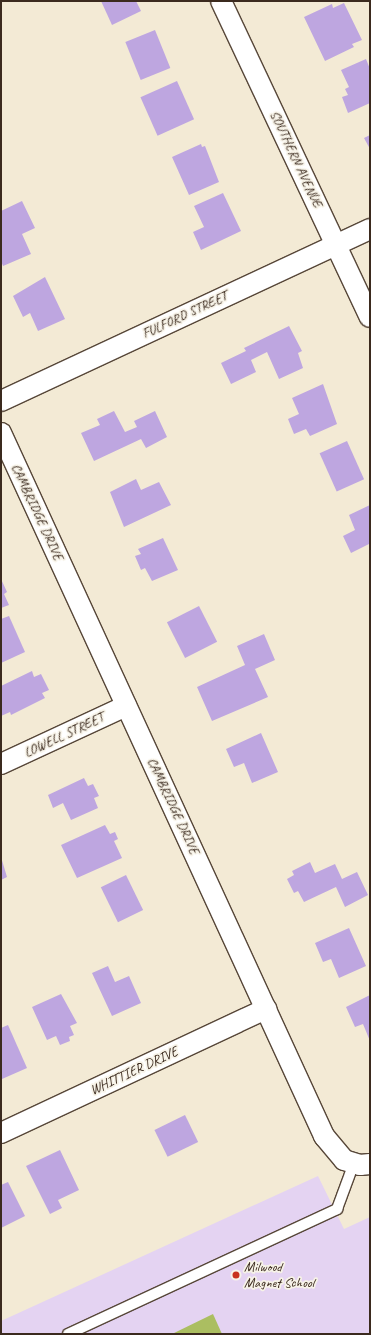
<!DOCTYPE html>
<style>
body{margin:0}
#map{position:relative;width:371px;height:1335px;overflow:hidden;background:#f3ead5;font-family:Caveat,sans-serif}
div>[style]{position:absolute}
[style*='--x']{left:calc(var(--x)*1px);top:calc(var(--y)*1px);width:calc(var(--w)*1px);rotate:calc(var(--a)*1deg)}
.built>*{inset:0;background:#e4d3f2}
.green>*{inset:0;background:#abbe61}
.building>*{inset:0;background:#bea6e0;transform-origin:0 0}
.roads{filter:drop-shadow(1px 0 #574739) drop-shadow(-1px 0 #574739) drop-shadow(0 1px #574739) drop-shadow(0 -1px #574739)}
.service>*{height:10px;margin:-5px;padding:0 5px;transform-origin:5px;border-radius:5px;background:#fff}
.minor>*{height:20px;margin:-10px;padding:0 10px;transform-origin:10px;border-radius:10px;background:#fff}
.dots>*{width:11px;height:11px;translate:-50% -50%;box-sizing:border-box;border:2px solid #f7f3e8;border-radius:50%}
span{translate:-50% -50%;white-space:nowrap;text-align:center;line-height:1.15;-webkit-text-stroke:3.5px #f7f3e8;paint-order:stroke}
.street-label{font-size:14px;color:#3b2a1e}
.poi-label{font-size:14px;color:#3b2a1e}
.left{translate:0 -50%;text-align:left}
.frame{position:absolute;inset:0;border:2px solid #3b2a1e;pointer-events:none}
</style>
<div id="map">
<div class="built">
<i style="clip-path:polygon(318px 1176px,344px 1229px,370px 1217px,370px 1334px,1px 1334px,1px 1321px)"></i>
</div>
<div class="green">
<i style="clip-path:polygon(213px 1314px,222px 1334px,172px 1334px)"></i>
</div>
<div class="building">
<i style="clip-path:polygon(101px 1px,136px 1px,141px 11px,112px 25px)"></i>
<i style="clip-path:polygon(344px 3px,362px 40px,352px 44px,354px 47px,325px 61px,304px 17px,332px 4px,333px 8px)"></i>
<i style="left:155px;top:30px;width:41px;height:32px;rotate:68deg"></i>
<i style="clip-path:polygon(366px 59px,370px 69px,370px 103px,348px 113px,342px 97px,348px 95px,345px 89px,349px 87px,341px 70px)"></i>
<i style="left:177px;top:81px;width:42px;height:40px;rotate:66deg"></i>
<i style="clip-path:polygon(370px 135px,370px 149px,364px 138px)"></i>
<i style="clip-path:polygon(201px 144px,202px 147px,205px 146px,219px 182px,189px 195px,172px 157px)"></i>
<i style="clip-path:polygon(223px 193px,241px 231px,201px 250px,193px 232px,204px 227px,194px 206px)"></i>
<i style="clip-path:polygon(22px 201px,35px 228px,22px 234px,31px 254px,3px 266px,1px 261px,1px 211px)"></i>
<i style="clip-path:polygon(45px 277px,65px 319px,38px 331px,30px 313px,23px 317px,13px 296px)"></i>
<i style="clip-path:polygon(289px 326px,302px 351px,298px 353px,303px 368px,279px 379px,267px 352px,251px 360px,256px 372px,231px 384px,221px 363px,246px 351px,244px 348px)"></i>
<i style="clip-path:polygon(323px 384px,337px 424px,310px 436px,306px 429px,294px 434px,288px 419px,299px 414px,292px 398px)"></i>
<i style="clip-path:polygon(114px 411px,125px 432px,137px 427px,134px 421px,155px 411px,167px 437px,146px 448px,141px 439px,94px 461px,81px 433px,100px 425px,97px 419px)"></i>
<i style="left:347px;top:441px;width:42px;height:30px;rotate:66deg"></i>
<i style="clip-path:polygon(136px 479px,141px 490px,159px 482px,171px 505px,124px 527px,110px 492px)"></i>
<i style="clip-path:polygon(370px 505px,370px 546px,369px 544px,351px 553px,343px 536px,355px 530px,349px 515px)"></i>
<i style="clip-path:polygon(163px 538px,178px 570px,152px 581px,145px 568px,141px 570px,135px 556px,141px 554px,138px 549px)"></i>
<i style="clip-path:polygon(1px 579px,7px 592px,4px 594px,9px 605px,1px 608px)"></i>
<i style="left:199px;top:606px;width:40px;height:36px;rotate:63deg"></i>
<i style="clip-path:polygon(9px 616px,25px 652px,1px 663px,1px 619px)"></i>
<i style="clip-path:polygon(264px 634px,275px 660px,255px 669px,268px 697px,212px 721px,197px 687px,245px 665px,237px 646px)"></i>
<i style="clip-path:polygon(32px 671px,34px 677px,41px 674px,49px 690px,42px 693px,45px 698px,11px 715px,10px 712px,1px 716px,1px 686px)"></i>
<i style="clip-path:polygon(261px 733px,278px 772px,252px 783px,244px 763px,234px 767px,226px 749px)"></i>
<i style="clip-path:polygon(84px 778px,88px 786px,93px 784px,99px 796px,94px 798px,98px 808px,71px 820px,63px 803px,53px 808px,48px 795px)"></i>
<i style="clip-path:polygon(105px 825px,110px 834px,115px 832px,118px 839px,114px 841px,122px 858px,77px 878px,61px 845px)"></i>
<i style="clip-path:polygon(1px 857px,7px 877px,1px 880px)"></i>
<i style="clip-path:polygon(310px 862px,315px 873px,335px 864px,342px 879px,357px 872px,368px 895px,345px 907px,336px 887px,304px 902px,298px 891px,294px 893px,287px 879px,294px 875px,292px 871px)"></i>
<i style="left:126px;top:875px;width:39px;height:28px;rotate:64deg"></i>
<i style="clip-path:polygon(349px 928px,366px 966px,339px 978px,331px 959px,323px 962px,315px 943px)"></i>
<i style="clip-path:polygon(108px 966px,115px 982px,129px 976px,141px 1003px,112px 1016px,92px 973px)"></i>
<i style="clip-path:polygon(61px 994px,77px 1023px,70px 1026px,74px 1035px,69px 1037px,70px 1041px,60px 1045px,56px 1036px,47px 1040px,32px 1007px)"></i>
<i style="clip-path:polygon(370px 995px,370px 1041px,363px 1024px,355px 1027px,346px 1007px)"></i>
<i style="clip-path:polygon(8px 1025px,27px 1068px,2px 1079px,1px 1028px)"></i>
<i style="left:185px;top:1115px;width:30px;height:34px;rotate:64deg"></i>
<i style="clip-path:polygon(60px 1150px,79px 1190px,58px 1200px,62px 1208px,50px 1214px,26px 1166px)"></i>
<i style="clip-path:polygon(8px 1182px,25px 1216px,1px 1228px,1px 1185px)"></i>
</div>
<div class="roads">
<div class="service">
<i style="--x:68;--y:1334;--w:297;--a:-24.9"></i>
<i style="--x:337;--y:1209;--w:49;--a:-69.7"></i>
</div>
<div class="minor">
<i style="--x:221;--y:1;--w:349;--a:64.8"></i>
<i style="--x:1;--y:401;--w:407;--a:-25"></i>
<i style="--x:1;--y:433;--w:774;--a:65.32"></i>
<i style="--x:324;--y:1136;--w:31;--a:50"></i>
<i style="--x:344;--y:1160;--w:17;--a:17"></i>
<i style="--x:360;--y:1165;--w:10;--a:-6"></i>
<i style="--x:1;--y:764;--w:138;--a:-24.9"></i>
<i style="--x:1;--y:1133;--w:293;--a:-25.1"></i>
</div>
</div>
<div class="dots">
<i style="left:236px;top:1275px;background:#c8321e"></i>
</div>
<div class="street-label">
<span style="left:296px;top:159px;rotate:65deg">SOUTHERN AVENUE</span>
<span style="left:185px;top:315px;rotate:-25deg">FULFORD STREET</span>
<span style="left:37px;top:512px;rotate:65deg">CAMBRIDGE DRIVE</span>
<span style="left:64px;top:735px;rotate:-25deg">LOWELL STREET</span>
<span style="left:173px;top:806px;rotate:65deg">CAMBRIDGE DRIVE</span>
<span style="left:134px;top:1071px;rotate:-25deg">WHITTIER DRIVE</span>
</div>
<div class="poi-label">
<span class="left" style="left:244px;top:1275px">Milwood<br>Magnet School</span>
</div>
<div class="frame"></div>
</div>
